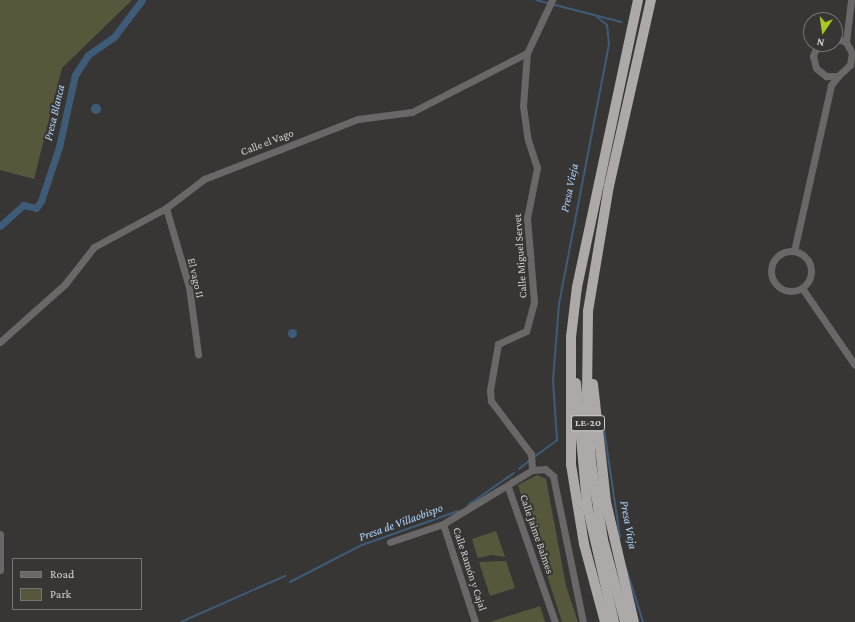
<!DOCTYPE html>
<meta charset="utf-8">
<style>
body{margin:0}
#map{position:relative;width:855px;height:622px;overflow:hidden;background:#383634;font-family:"Crimson Pro",serif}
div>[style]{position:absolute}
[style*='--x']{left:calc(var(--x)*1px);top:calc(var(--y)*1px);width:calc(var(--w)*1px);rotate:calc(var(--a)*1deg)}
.green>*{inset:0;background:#57583b}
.water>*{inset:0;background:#3e5c78}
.round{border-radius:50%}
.stream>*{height:2px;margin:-1px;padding:0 1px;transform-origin:1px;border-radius:1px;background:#3e5c78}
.canal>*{height:7px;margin:-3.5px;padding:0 3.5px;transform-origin:3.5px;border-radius:3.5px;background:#3e5c78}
.minor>*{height:7px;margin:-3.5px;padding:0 3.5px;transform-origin:3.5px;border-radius:3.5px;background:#696767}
.minor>.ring{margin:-3.5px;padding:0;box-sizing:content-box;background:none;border:7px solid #696767;border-radius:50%}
.highway>*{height:10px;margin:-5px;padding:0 5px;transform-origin:5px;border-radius:5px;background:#ada9a8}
span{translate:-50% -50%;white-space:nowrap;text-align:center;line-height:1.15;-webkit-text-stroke:4px #383634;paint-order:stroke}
.shield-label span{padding:1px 3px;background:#383634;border:1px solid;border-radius:3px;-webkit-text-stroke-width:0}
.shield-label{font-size:10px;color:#d4d2d1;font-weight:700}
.street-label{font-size:11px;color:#d4d2d1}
.water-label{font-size:12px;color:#abd4fc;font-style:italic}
.legend{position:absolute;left:12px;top:558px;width:130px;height:52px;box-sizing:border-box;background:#383634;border:1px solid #767473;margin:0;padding:5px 7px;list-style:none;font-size:12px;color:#d4d2d1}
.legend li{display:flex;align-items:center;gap:8px;height:20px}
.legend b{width:20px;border:1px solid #767473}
.north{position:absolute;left:803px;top:12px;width:40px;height:40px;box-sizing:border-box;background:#383634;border:1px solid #767473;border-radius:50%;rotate:193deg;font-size:11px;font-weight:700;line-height:16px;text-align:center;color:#d4d2d1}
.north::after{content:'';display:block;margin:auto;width:14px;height:18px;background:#a7c820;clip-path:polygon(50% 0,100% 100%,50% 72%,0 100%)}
</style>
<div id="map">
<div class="green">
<i style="clip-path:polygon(0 0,132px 0,62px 68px,34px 179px,0 170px)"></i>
<i style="clip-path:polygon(537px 475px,546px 479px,566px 586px,578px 622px,562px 622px,518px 485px)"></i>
<i style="clip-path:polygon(496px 531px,505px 557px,491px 555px,478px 558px,472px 539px)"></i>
<i style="clip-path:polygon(506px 561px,515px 588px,490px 596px,479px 562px)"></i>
<i style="clip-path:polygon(540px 606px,545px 622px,490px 622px)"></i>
</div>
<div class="water">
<i class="round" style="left:91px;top:104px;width:10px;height:10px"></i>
<i class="round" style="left:287.5px;top:328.5px;width:9px;height:9px"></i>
</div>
<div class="stream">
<i style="--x:536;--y:0;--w:88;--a:14.5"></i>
<i style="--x:604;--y:429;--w:110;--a:81.6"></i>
<i style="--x:534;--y:457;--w:29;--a:-36"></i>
<i style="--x:557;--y:440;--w:60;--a:-93.8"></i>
<i style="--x:553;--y:380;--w:76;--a:-85.5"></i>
<i style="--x:559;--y:304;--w:265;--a:-79.1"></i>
<i style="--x:609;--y:44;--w:19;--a:-96"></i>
<i style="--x:607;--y:25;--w:13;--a:-141"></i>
<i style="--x:519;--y:469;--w:14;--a:-39"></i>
<i style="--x:468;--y:505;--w:56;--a:-34.8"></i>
<i style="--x:626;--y:568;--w:57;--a:72.5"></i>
<i style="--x:290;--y:582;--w:81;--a:-27.2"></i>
<i style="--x:362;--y:545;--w:102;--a:-19.5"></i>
<i style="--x:181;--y:622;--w:114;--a:-23.9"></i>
</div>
<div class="canal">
<i style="--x:0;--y:226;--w:31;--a:-42"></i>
<i style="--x:23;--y:205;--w:13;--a:13"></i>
<i style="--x:36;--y:208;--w:9;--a:-54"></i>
<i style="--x:41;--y:201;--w:57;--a:-71.6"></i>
<i style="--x:59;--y:147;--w:74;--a:-77.5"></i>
<i style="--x:75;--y:75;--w:24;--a:-57"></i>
<i style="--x:88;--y:55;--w:32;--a:-35"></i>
<i style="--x:114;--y:37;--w:46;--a:-52.9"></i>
</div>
<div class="minor">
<i style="--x:846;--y:42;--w:42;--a:-83.2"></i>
<i style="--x:818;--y:44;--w:13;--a:113"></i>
<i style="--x:813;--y:56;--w:12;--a:76"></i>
<i style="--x:816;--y:68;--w:13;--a:39"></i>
<i style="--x:826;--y:76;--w:12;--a:0"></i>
<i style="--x:838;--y:76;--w:16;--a:-43"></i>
<i style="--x:850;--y:65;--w:12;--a:-81"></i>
<i style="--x:852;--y:53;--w:13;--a:-119"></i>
<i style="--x:846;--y:42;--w:12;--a:-160"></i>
<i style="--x:527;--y:53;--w:53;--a:94.3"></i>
<i style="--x:523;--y:106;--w:34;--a:82"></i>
<i style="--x:528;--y:140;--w:29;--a:72"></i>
<i style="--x:537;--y:168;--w:51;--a:101.3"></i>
<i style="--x:527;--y:218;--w:84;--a:85.2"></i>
<i style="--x:534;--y:302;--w:30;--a:105"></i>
<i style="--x:526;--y:331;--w:31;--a:155"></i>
<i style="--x:498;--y:344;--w:47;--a:99.9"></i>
<i style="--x:490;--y:390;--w:11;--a:85"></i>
<i style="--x:491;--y:401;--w:66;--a:53"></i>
<i style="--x:531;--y:454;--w:16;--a:86"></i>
<i style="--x:166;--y:208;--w:82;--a:73.8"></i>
<i style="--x:189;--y:287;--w:68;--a:82.3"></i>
<i class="ring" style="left:771px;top:251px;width:33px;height:33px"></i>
<i style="--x:794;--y:251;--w:170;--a:-77.4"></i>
<i style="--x:831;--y:85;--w:11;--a:-52"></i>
<i style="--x:802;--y:288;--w:93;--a:55.5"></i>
<i style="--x:0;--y:342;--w:87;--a:-41.7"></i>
<i style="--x:65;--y:284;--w:47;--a:-51.9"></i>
<i style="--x:94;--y:247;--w:82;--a:-28.4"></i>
<i style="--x:166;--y:208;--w:48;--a:-37.3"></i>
<i style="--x:204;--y:179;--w:165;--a:-21.3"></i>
<i style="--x:358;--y:119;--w:54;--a:-7.4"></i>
<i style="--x:412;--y:112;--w:129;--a:-27.2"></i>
<i style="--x:527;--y:53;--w:59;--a:-64.7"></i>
<i style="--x:508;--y:487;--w:143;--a:70.8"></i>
<i style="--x:443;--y:524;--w:103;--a:71.9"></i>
<i style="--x:0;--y:534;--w:36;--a:90"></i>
<i style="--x:390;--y:542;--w:56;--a:-18.8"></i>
<i style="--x:443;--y:524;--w:104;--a:-31.2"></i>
<i style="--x:532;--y:470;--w:13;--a:-4"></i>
<i style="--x:545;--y:469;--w:11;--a:41"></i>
<i style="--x:553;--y:476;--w:149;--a:78.4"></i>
</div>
<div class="highway">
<i style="--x:576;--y:383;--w:122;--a:84.8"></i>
<i style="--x:587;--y:505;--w:120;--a:77"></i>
<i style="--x:593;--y:384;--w:119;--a:83.7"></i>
<i style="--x:606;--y:502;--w:123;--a:76.9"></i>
<i style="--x:605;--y:622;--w:81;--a:-105.1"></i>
<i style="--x:584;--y:544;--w:80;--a:-99.3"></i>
<i style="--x:571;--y:465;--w:128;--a:-90"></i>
<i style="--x:571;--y:337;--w:50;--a:-83.2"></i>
<i style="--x:577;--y:287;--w:293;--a:-78"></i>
<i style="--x:625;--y:622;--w:85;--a:-105"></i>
<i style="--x:603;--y:540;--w:79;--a:-98.7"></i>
<i style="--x:591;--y:462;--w:68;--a:-93.4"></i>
<i style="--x:587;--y:394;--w:83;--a:-89.3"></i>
<i style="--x:588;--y:311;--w:127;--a:-80.5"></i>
<i style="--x:609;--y:186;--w:191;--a:-77.3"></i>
</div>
<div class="shield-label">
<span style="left:588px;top:423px">LE-20</span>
</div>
<div class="street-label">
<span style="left:267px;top:142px;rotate:-21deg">Calle el Vago</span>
<span style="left:520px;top:256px;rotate:-94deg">Calle Miguel Servet</span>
<span style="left:196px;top:278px;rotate:77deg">El vago II</span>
<span style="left:537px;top:534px;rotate:71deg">Calle Jaime Balmes</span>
<span style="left:470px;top:569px;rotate:72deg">Calle Ramón y Cajal</span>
</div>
<div class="water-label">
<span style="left:55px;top:113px;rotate:-77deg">Presa Blanca</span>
<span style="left:570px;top:188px;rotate:-78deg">Presa Vieja</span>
<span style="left:401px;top:523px;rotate:-20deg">Presa de Villaobispo</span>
<span style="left:628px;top:525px;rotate:79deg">Presa Vieja</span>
</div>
<ul class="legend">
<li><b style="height:5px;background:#696767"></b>Road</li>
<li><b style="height:11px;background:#57583b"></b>Park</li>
</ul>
<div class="north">N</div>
</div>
